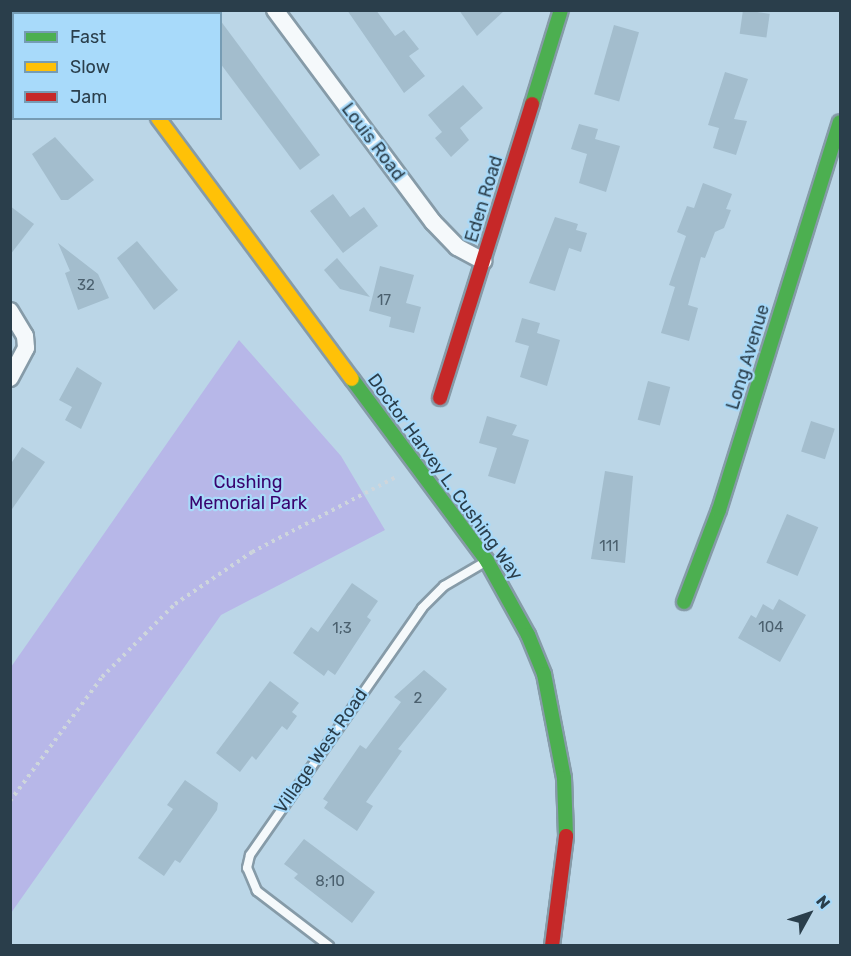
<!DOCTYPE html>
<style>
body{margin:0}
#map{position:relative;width:851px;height:956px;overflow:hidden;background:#bbd6e7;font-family:Rubik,sans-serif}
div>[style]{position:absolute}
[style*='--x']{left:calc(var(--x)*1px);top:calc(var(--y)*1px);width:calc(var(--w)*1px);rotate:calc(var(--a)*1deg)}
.green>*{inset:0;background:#b7b7e8}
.building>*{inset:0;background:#a3bdcd;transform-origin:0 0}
.path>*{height:4px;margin-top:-2px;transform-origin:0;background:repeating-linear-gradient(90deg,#ced6dc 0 3px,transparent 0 7.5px)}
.roads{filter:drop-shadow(2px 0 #869ba8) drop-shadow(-2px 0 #869ba8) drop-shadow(0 2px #869ba8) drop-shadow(0 -2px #869ba8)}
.lane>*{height:8px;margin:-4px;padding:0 4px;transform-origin:4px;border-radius:4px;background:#f5f9fb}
.street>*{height:16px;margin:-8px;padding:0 8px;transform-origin:8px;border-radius:8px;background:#f5f9fb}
.fast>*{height:14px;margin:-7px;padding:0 7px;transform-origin:7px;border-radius:7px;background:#4caf50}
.slow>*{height:14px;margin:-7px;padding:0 7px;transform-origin:7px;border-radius:7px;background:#ffc107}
.jam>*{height:14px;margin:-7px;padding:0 7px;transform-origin:7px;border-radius:7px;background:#c62828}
span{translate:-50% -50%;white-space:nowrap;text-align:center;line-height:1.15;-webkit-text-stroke:4.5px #a8dafa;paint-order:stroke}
.number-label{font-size:15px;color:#4b606e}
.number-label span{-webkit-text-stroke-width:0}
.street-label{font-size:18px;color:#2a3e4b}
.park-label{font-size:18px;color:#39036e}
.frame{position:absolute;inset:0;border:12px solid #2a3e4b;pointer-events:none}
.legend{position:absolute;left:12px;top:12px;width:210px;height:108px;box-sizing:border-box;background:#a8dafa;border:2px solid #769cb4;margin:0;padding:8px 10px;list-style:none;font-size:18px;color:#2a3e4b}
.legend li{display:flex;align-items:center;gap:12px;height:30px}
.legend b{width:30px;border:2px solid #769cb4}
.north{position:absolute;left:779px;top:884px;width:60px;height:60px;-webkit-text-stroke:4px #a8dafa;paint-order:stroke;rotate:50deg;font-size:16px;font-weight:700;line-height:24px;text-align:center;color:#2a3e4b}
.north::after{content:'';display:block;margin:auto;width:21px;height:27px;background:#2a3e4b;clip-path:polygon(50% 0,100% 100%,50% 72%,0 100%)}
</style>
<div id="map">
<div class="green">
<i style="clip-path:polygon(239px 340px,341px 456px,385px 530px,221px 615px,11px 913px,11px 667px)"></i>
</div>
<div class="building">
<i style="clip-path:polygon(347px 10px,376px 10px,395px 36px,404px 30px,419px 49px,409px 56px,425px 76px,404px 93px)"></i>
<i style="clip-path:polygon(459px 10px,505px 10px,477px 36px)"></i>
<i style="left:743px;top:10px;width:27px;height:24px;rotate:8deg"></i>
<i style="clip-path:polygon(220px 20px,320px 155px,300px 170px,220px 63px)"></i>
<i style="left:614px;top:25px;width:26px;height:72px;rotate:16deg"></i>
<i style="clip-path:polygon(725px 72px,748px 79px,734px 119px,747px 121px,736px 155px,713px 148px,719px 128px,708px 125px)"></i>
<i style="clip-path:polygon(463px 85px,483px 108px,460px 128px,469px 140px,451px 157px,435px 138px,442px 132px,428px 115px)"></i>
<i style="clip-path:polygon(579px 124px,598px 129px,595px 139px,620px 146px,606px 192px,579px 183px,587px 154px,571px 149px)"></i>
<i style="clip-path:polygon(55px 137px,94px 180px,68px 200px,61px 200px,32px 154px)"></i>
<i style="clip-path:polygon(703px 183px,732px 194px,726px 209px,731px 210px,724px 228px,715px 232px,705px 258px,701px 257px,688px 305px,698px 308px,689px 341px,661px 333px,675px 287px,669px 285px,686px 236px,677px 232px,687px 206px,694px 208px)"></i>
<i style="clip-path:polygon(333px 194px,350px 217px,364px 207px,378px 226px,343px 253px,310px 211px)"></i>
<i style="clip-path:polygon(10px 206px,34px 224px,10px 255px)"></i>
<i style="clip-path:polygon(555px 217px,578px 224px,576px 230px,587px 233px,581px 252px,569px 248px,555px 291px,529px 283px)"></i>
<i style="clip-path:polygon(137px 241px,178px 290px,154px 310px,117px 258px)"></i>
<i style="clip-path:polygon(58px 243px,98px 274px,109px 298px,78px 310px,65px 273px,70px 271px)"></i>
<i style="clip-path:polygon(337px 258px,370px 297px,340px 289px,324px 270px)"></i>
<i style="clip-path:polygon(380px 266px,414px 275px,406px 303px,421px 307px,414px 333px,389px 327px,391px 317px,369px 311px)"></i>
<i style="clip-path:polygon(522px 318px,540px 323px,537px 333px,560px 340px,547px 386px,520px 377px,529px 346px,515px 342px)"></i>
<i style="clip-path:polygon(77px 367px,102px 383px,81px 429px,65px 420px,72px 407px,59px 400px)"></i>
<i style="left:648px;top:381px;width:23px;height:40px;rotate:15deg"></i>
<i style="clip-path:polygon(487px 416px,517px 425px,512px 435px,529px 440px,515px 484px,488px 476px,497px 448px,479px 443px)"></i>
<i style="left:811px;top:421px;width:25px;height:32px;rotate:18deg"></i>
<i style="clip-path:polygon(22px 447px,45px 462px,10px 512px,10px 465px)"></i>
<i style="clip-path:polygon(605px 471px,633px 476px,625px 563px,591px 559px)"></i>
<i style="left:787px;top:514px;width:34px;height:53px;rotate:23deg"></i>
<i style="clip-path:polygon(352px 583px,378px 601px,367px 617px,371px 620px,335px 675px,328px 670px,324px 676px,293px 653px,311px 627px,318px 632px)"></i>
<i style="clip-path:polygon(779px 599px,806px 615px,780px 662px,738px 638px,751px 615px,756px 618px,763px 604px,773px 610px)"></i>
<i style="clip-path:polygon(424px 670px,447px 689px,398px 749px,402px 751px,366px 802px,373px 806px,357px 831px,324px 808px,328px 802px,323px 799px,360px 745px,366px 749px,401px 702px,394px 697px)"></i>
<i style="clip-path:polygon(270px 681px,299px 703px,292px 712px,297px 716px,287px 730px,282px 726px,256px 760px,252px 756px,240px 772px,216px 753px)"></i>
<i style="clip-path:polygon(185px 780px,218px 803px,217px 810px,180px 863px,175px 860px,164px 876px,138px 858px,173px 809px,167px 805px)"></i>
<i style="clip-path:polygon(304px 839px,375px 892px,352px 923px,294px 878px,298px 874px,284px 864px)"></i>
</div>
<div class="path">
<i style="--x:10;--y:801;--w:154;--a:-53.4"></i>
<i style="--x:102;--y:677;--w:103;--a:-45"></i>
<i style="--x:175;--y:604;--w:93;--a:-34"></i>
<i style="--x:252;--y:552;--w:165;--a:-27.5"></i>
</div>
<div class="roads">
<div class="lane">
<i style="--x:329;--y:946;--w:91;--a:-142.6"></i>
<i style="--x:257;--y:891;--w:25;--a:-113"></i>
<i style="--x:247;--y:868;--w:13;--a:-77"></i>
<i style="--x:250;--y:855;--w:301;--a:-55.1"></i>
<i style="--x:422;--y:608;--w:31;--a:-45"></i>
<i style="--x:444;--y:586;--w:48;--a:-30.3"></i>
</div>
<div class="street">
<i style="--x:275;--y:10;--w:264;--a:53.3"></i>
<i style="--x:433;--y:222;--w:35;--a:46"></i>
<i style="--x:457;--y:247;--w:30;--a:28"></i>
<i style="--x:10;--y:311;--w:29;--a:59"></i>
<i style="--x:25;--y:336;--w:12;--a:85"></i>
<i style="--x:26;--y:348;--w:34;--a:118"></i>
</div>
<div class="fast">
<i style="--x:532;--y:104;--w:98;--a:-72.9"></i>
<i style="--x:352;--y:379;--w:227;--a:53.4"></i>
<i style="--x:487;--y:561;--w:85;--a:61"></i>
<i style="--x:528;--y:635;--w:42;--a:67.7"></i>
<i style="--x:544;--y:674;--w:106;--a:79.1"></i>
<i style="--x:564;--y:778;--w:58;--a:88"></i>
<i style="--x:684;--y:602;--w:98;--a:-69.2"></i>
<i style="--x:719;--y:510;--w:406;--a:-72.7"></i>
</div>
<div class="slow">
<i style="--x:158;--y:118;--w:325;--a:53.4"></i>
</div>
<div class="jam">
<i style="--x:78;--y:10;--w:4;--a:63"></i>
<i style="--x:440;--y:398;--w:308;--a:-72.6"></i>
<i style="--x:552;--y:946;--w:111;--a:-82.7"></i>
</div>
</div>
<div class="number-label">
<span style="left:86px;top:286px">32</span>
<span style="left:384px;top:301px">17</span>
<span style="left:609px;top:547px">111</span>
<span style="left:771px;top:628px">104</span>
<span style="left:342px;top:629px">1;3</span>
<span style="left:418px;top:699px">2</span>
<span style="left:330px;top:882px">8;10</span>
</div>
<div class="street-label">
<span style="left:373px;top:142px;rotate:53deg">Louis Road</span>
<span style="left:484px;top:199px;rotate:-73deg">Eden Road</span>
<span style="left:748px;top:357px;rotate:-73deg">Long Avenue</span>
<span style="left:445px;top:477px;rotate:54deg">Doctor Harvey L. Cushing Way</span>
<span style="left:321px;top:751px;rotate:-55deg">Village West Road</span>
</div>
<div class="park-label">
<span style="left:248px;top:493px">Cushing<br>Memorial Park</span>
</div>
<div class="frame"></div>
<ul class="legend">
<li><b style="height:8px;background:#4caf50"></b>Fast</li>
<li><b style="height:8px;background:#ffc107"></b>Slow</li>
<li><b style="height:8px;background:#c62828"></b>Jam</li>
</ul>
<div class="north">N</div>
</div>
